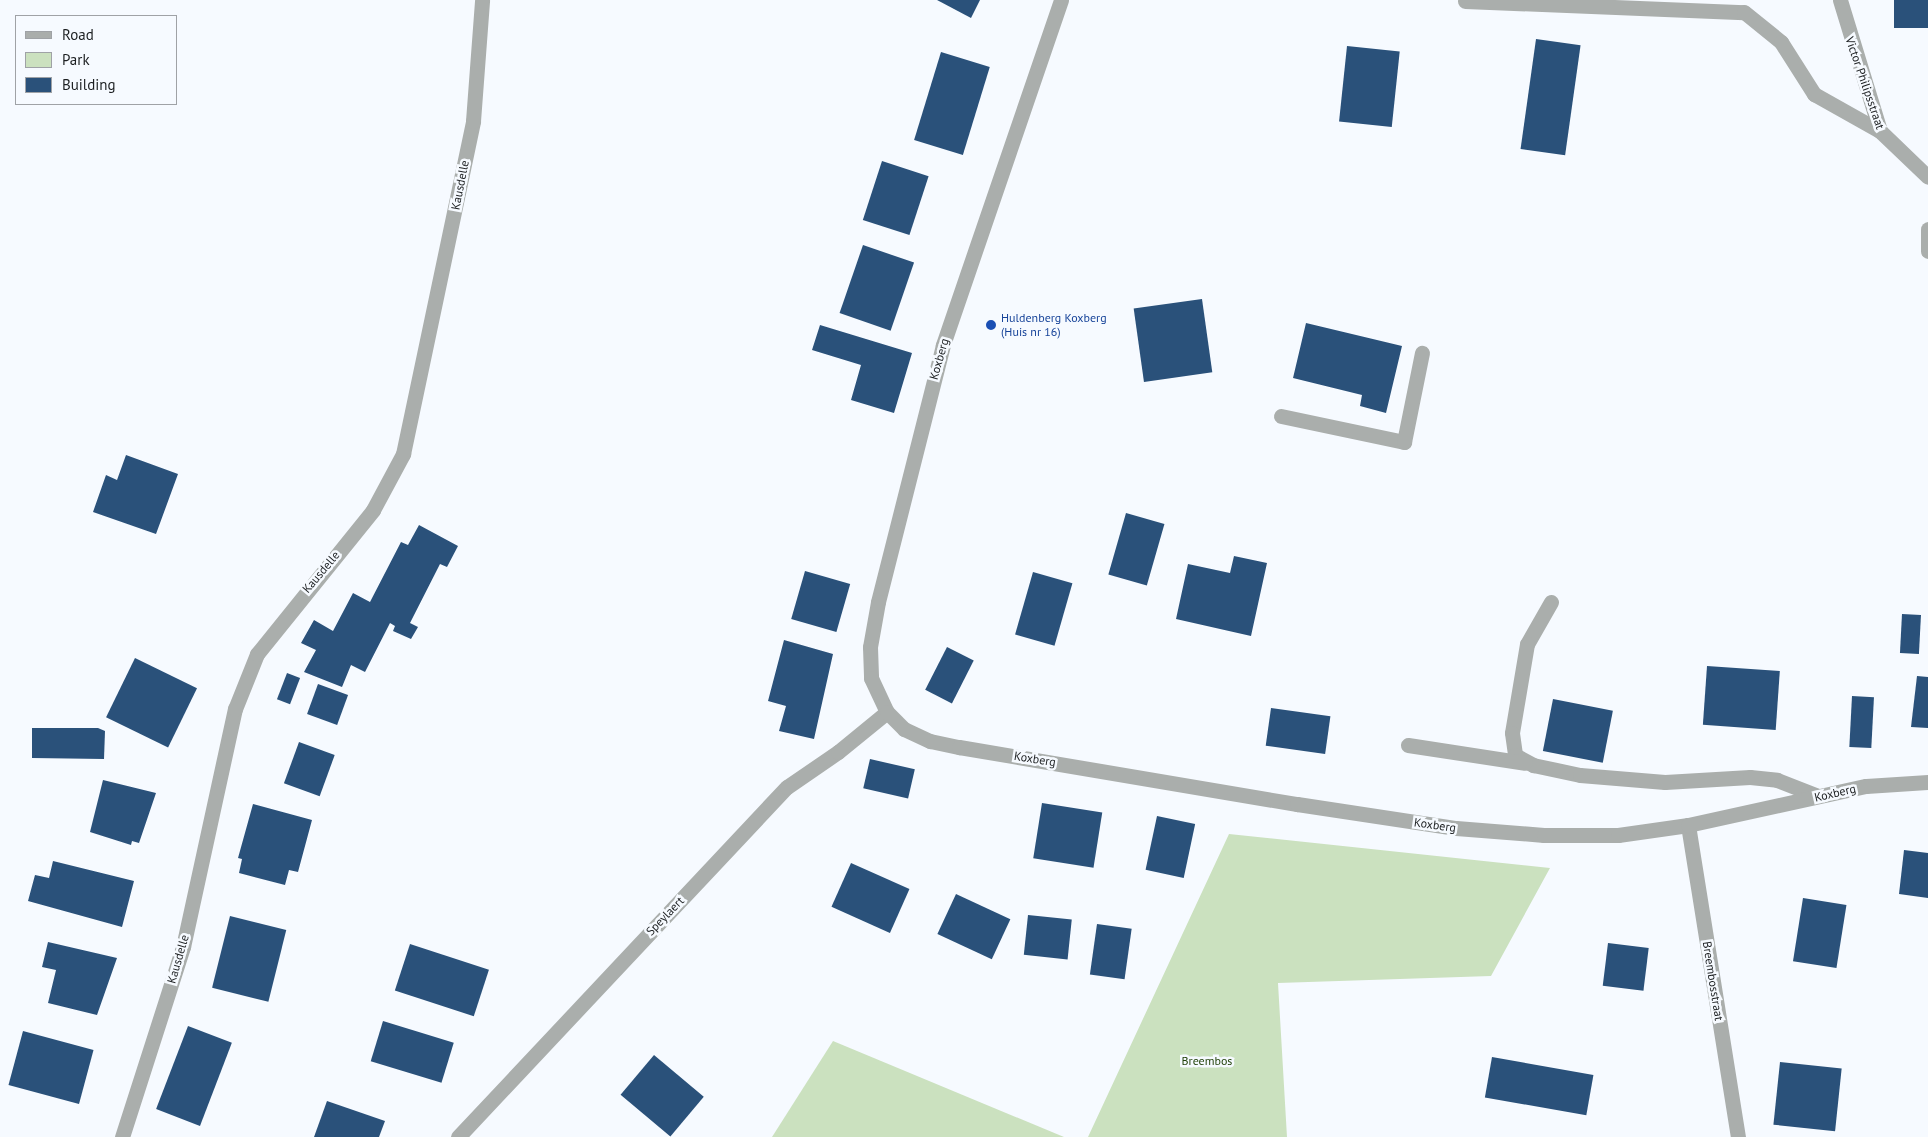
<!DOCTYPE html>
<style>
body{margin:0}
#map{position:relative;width:1928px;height:1137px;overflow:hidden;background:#f6faff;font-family:"PT Sans",sans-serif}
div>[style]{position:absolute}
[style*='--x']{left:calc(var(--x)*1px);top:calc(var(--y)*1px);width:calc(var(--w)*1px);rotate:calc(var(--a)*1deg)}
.green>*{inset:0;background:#cbe1bf}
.building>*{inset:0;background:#2a517a;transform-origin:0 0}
.service>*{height:15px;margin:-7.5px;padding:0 7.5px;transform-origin:7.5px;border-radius:7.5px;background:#aaaeac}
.minor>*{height:15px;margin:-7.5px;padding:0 7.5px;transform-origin:7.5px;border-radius:7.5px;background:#aaaeac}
.tertiary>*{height:15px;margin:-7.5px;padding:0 7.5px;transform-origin:7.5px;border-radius:7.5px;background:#aaaeac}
.dots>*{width:14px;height:14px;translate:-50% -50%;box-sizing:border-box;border:2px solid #f6faff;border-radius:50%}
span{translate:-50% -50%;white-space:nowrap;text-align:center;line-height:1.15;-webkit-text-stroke:5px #f6faff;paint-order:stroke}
.street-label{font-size:12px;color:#1c1f21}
.transit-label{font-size:12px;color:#164399}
.left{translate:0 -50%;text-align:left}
.park-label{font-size:12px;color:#25440d}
.legend{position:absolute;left:15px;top:15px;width:162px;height:90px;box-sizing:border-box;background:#f6faff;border:1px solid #9fa2a6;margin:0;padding:6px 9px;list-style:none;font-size:15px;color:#1c1f21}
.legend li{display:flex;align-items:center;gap:10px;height:25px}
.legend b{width:25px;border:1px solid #9fa2a6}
</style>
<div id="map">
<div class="green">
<i style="clip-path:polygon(1229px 834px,1550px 868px,1491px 976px,1278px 983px,1287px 1137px,1088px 1137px)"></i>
<i style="clip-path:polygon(833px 1041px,1064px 1137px,772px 1137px)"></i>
</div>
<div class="building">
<i style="clip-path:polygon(937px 0,980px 0,971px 18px)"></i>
<i style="left:1894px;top:0;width:34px;height:28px"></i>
<i style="left:1536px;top:39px;width:45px;height:111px;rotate:8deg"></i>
<i style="left:1347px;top:46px;width:53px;height:76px;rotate:6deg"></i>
<i style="left:941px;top:52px;width:51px;height:92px;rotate:17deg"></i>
<i style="left:882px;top:161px;width:49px;height:62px;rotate:18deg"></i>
<i style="left:863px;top:245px;width:54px;height:72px;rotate:19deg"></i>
<i style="left:1202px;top:299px;width:74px;height:69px;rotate:82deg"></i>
<i style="clip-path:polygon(1306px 323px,1402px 346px,1386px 413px,1360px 406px,1362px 395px,1293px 378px)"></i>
<i style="clip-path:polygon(820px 325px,912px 353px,894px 413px,851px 400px,861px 365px,812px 350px)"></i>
<i style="clip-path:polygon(126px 455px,178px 474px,156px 534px,93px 512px,106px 475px,117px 480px)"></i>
<i style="left:1126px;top:513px;width:40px;height:64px;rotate:16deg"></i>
<i style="clip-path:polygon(419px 525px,458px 546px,447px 567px,440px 564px,410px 623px,418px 627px,411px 639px,393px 631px,395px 626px,390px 623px,365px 672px,351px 665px,342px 687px,304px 672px,316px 650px,301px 643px,314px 620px,333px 631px,353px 593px,370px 602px,401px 542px,408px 545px)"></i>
<i style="clip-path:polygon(1234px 556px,1267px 563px,1251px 636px,1176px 619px,1188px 564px,1230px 573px)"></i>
<i style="left:805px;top:571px;width:47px;height:50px;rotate:16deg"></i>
<i style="left:1033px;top:572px;width:41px;height:65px;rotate:16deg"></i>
<i style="left:1902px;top:614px;width:19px;height:39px;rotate:3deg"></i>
<i style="clip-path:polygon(784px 640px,833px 654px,814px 739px,779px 731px,786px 706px,768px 701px)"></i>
<i style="left:947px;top:647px;width:30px;height:48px;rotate:27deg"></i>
<i style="left:135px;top:658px;width:69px;height:66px;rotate:26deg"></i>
<i style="left:1707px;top:666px;width:73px;height:59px;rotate:4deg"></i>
<i style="left:287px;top:673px;width:14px;height:28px;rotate:21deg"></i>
<i style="clip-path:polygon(1917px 676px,1928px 677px,1928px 728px,1911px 727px)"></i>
<i style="left:318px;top:684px;width:32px;height:32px;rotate:20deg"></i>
<i style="left:1852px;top:696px;width:22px;height:51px;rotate:3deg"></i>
<i style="left:1553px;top:699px;width:61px;height:53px;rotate:11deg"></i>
<i style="left:1271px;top:708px;width:60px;height:38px;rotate:8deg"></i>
<i style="clip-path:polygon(32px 728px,98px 728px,105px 731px,104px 759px,32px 758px)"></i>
<i style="left:299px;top:742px;width:38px;height:44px;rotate:20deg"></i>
<i style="left:870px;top:759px;width:46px;height:30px;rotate:13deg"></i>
<i style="clip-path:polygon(103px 780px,156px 793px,139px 843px,132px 841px,131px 845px,90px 832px)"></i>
<i style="left:1042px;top:803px;width:61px;height:56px;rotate:9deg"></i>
<i style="clip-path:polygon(253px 804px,312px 820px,298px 872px,289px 870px,285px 885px,239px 873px,242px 859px,238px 858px)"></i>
<i style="left:1157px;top:816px;width:39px;height:55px;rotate:12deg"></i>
<i style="clip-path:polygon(1904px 850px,1928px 853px,1928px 898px,1899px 894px)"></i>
<i style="clip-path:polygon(53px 861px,134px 881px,122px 927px,28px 901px,35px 875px,49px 878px)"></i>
<i style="left:851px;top:863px;width:64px;height:48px;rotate:24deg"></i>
<i style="left:956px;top:894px;width:60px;height:44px;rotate:25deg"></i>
<i style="left:1803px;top:898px;width:44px;height:64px;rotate:9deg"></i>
<i style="left:1028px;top:915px;width:44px;height:40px;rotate:6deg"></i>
<i style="left:230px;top:916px;width:58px;height:74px;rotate:14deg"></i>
<i style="left:1097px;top:924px;width:35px;height:51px;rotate:8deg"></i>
<i style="clip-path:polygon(48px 942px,117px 958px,97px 1015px,48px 1003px,56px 970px,42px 967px)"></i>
<i style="left:1608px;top:943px;width:41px;height:43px;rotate:7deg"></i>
<i style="left:410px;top:944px;width:83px;height:49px;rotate:18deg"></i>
<i style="left:383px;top:1021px;width:74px;height:42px;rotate:17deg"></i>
<i style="left:188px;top:1026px;width:47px;height:89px;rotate:21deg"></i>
<i style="left:23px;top:1031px;width:73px;height:56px;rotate:15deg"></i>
<i style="left:654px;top:1055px;width:65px;height:52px;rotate:40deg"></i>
<i style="left:1492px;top:1057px;width:103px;height:41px;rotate:10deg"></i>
<i style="left:1780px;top:1062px;width:62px;height:63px;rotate:6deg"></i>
<i style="clip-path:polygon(327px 1101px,385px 1121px,379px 1137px,314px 1137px)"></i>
</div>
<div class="service">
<i style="--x:1465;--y:1;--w:279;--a:2.3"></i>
<i style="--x:1744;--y:12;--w:48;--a:39"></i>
<i style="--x:1781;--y:42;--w:62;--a:57.6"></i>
<i style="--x:1814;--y:94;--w:76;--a:29.3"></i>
<i style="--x:1281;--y:416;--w:126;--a:11.9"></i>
<i style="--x:1404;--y:442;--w:91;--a:-78.6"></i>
<i style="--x:1551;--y:602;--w:48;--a:119.7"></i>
<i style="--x:1527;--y:644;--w:90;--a:99.6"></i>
<i style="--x:1512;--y:733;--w:22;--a:82"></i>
<i style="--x:1515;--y:755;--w:21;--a:29"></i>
<i style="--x:1533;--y:765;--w:48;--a:12"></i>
<i style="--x:1580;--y:775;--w:85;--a:4.7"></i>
<i style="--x:1665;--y:782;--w:85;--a:-3.4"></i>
<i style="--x:1750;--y:777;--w:27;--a:6"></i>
<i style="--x:1777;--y:780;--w:44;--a:21.3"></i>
<i style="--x:1408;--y:745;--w:118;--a:8.7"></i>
</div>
<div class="minor">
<i style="--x:1840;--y:0;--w:137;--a:73"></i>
<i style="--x:1880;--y:131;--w:66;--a:43.8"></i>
<i style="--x:1928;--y:229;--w:22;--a:90"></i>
<i style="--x:1688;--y:825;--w:316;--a:80.9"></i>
<i style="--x:122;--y:1137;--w:200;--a:-72.2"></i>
<i style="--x:183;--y:947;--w:244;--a:-77.7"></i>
<i style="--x:235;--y:709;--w:59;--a:-68.2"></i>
<i style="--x:257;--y:654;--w:185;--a:-51.1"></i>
<i style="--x:373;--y:510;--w:64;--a:-61.8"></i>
<i style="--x:403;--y:454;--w:340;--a:-78.1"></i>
<i style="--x:473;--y:121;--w:121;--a:-85.7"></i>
<i style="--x:458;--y:1137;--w:480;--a:-46.8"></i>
<i style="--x:787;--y:787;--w:62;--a:-34.5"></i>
<i style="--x:838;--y:752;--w:63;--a:-39.2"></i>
</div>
<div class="tertiary">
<i style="--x:1061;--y:0;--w:365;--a:108.9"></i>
<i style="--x:943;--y:345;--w:265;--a:104.2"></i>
<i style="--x:878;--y:602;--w:46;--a:100.1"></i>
<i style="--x:870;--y:647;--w:31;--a:88"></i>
<i style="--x:871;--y:678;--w:38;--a:65"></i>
<i style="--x:887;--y:712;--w:24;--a:45"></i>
<i style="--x:904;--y:729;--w:29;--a:25"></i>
<i style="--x:930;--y:741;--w:30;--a:12"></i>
<i style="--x:959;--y:747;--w:343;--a:9.6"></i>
<i style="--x:1297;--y:804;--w:161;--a:8.6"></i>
<i style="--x:1456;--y:828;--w:88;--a:4.5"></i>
<i style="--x:1544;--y:835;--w:74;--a:0"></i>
<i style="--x:1618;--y:835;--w:71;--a:-8.1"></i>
<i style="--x:1688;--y:825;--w:182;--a:-12.4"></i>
<i style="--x:1866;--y:786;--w:62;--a:-3.7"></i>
</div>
<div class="dots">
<i style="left:991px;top:325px;background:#1a4fb4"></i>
</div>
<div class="street-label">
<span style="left:1865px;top:83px;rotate:71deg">Victor Philipsstraat</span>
<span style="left:460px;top:185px;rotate:-79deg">Kausdelle</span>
<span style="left:939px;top:359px;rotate:-74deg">Koxberg</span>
<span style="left:321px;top:572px;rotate:-50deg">Kausdelle</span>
<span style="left:1035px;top:759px;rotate:9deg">Koxberg</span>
<span style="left:1835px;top:793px;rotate:-13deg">Koxberg</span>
<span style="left:1435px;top:825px;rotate:8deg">Koxberg</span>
<span style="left:665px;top:916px;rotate:-46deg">Speylaert</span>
<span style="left:178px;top:959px;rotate:-74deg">Kausdelle</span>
<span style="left:1713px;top:981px;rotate:81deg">Breembosstraat</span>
</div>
<div class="transit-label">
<span class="left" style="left:1001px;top:325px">Huldenberg Koxberg<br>(Huis nr 16)</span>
</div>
<div class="park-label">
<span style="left:1207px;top:1061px">Breembos</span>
</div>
<ul class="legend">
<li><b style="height:6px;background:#aaaeac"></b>Road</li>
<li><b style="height:14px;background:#cbe1bf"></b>Park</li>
<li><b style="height:14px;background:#2a517a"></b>Building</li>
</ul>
</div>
